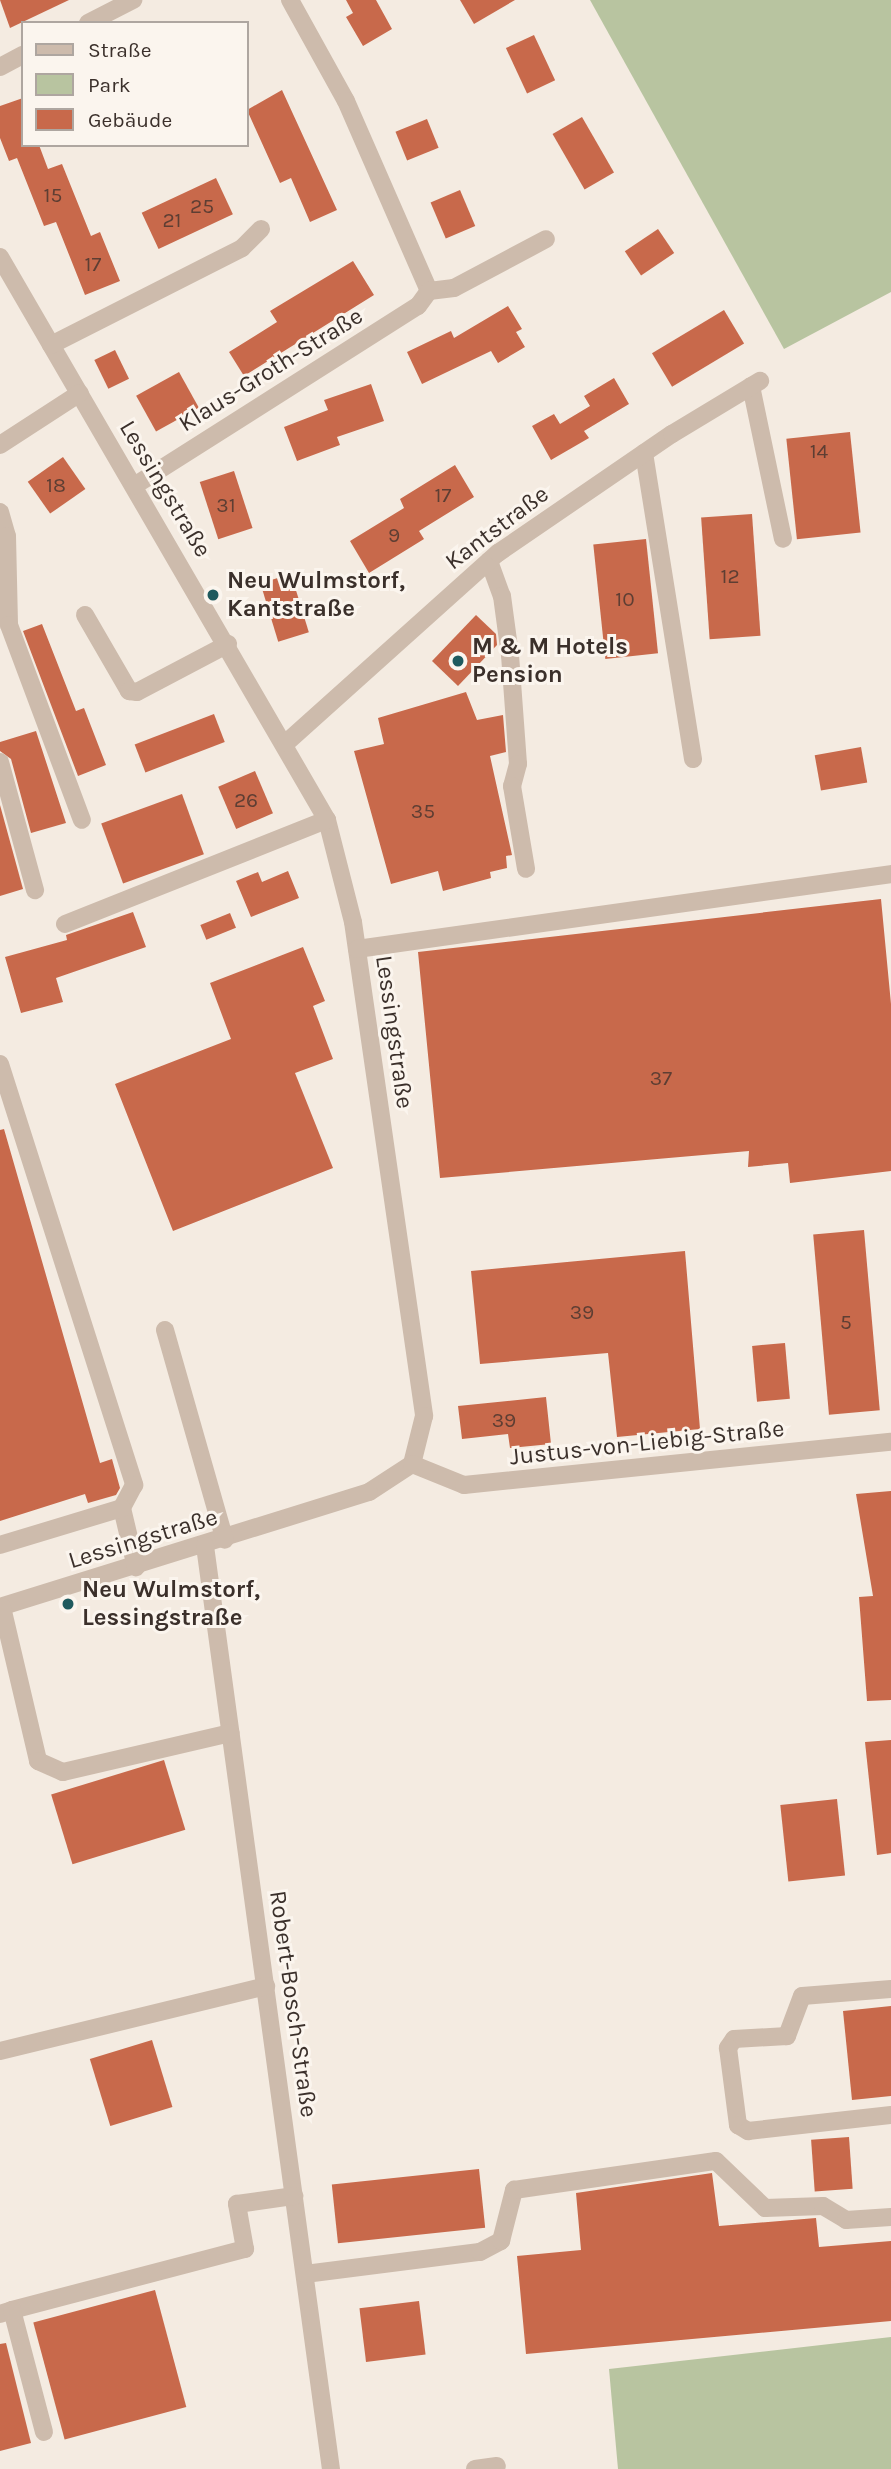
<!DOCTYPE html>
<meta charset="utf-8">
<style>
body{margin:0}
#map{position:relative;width:891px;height:2469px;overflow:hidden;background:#f4ebe1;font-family:Karla,sans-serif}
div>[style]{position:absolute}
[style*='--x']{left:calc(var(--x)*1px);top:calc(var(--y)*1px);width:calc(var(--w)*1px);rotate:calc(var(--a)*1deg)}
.green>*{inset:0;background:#b8c4a0}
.building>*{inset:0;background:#c8694b;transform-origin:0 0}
.minor>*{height:18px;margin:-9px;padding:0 9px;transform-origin:9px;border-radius:9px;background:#cdbbac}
.dots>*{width:19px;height:19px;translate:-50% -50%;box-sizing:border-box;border:4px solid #fbf5ee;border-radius:50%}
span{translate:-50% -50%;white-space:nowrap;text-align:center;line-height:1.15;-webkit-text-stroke:6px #fbf5ee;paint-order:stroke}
.number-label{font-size:21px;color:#5e3e33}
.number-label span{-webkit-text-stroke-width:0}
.street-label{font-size:24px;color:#3b302b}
.poi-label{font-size:24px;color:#3b302b;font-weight:700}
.left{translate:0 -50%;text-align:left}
.legend{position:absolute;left:21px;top:21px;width:228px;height:126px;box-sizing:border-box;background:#fbf5ee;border:2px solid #aea6a0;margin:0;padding:9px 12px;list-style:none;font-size:21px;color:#3b302b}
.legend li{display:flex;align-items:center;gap:14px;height:35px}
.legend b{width:35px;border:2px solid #aea6a0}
</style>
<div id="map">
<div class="green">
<i style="clip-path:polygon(590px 0,891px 0,891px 292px,784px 349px)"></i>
<i style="clip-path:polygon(891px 2337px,891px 2469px,618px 2469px,609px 2369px)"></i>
</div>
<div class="building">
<i style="clip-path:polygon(0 0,69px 0,10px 28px)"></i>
<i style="clip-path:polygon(346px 0,376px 0,392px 29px,363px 46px,346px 17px,353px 13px)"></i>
<i style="clip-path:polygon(460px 0,515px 0,474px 24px)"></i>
<i style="left:534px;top:35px;width:50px;height:31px;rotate:65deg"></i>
<i style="clip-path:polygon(282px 90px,337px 210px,310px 222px,291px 178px,280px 183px,247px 110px)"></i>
<i style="clip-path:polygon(23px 98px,23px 145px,39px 145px,48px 169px,62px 164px,91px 236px,100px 232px,120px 281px,85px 295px,56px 222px,44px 226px,17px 158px,9px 161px,0 138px,0 106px)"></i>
<i style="left:582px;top:117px;width:64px;height:34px;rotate:60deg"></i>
<i style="left:427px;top:119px;width:31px;height:34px;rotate:68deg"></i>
<i style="left:216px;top:178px;width:40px;height:82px;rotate:65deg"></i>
<i style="left:460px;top:190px;width:39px;height:32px;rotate:67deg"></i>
<i style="left:658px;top:229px;width:29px;height:40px;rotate:56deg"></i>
<i style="clip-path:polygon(353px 261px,374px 295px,244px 376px,229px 352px,277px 322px,270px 311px)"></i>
<i style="clip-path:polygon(508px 306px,522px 329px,516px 332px,525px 347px,498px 363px,491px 351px,422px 384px,407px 352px,451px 331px,454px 338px)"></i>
<i style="left:724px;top:310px;width:39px;height:84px;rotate:59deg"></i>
<i style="left:115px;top:350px;width:32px;height:23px;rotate:64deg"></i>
<i style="left:179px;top:372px;width:41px;height:49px;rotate:61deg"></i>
<i style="clip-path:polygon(614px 378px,629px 404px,584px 431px,589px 438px,551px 460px,532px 426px,554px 414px,560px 424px,590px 406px,584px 396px)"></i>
<i style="clip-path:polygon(371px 384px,384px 421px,337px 437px,340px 445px,297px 461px,284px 427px,328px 410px,324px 400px)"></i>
<i style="left:850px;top:432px;width:101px;height:64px;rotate:84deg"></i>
<i style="left:63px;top:457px;width:39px;height:43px;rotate:55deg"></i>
<i style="clip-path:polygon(455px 465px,474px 497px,419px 531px,424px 539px,369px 573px,350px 541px,404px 508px,400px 499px)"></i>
<i style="left:234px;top:471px;width:60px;height:36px;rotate:72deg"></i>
<i style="left:752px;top:514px;width:122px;height:51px;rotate:86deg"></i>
<i style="left:646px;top:539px;width:115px;height:53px;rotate:84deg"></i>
<i style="left:291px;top:574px;width:61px;height:32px;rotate:73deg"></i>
<i style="clip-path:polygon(476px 615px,496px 634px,497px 645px,458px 686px,432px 661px)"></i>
<i style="clip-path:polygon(42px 624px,76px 711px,84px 708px,106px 765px,78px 776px,23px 631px)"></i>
<i style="clip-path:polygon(466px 692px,477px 720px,503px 715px,506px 752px,490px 756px,512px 855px,506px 856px,507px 868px,490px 872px,491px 878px,443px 891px,438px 871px,391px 884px,354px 751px,384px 744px,378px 718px)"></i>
<i style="left:214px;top:714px;width:30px;height:85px;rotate:69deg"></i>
<i style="clip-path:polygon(36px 731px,66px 823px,31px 833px,11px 759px,0 751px,0 742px)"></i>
<i style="left:861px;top:747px;width:36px;height:47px;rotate:80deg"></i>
<i style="left:255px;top:771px;width:46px;height:40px;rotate:67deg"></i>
<i style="left:182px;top:794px;width:64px;height:86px;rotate:70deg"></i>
<i style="clip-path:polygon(0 805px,23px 889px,0 896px)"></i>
<i style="clip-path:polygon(288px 871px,299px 898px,251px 917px,236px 881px,258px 872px,262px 882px)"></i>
<i style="clip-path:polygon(881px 899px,891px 1004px,891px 1171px,790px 1183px,788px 1163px,748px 1167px,749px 1151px,440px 1178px,418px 952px)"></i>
<i style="clip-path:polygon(133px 912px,146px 947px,56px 978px,63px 1002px,21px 1013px,5px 957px,67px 940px,66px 935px)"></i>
<i style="left:230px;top:913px;width:16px;height:32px;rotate:68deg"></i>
<i style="clip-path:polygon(303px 947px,325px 1001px,313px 1006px,333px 1059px,295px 1073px,333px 1168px,173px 1231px,115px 1084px,231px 1039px,210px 983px)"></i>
<i style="clip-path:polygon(4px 1129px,100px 1463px,112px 1459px,120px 1488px,116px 1495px,88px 1503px,85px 1494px,0 1521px,0 1130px)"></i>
<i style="left:864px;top:1230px;width:181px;height:51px;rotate:85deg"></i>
<i style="clip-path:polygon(685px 1251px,700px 1429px,617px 1437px,608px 1353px,480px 1364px,471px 1271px)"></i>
<i style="left:785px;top:1343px;width:56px;height:33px;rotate:85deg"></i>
<i style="clip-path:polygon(546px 1397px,551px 1444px,510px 1448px,508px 1434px,462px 1439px,458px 1406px)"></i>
<i style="clip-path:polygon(891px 1491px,891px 1700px,867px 1701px,859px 1597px,873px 1596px,856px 1494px)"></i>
<i style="clip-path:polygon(891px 1740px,891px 1853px,877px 1855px,865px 1742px)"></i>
<i style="left:164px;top:1760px;width:73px;height:118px;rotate:73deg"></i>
<i style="left:837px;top:1799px;width:77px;height:57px;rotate:84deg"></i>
<i style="clip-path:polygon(891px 2006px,891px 2096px,852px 2100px,843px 2011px)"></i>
<i style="left:152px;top:2040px;width:70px;height:65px;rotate:73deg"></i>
<i style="left:849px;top:2137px;width:52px;height:38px;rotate:86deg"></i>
<i style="left:479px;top:2169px;width:59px;height:148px;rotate:84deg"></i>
<i style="clip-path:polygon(712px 2173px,719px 2226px,816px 2218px,819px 2247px,891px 2241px,891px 2321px,526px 2354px,517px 2256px,581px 2250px,576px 2193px)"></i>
<i style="left:155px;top:2290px;width:121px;height:126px;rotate:75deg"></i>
<i style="left:419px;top:2301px;width:54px;height:60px;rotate:83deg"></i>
<i style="clip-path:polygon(6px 2343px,31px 2443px,0 2451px,0 2344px)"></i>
</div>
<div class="minor">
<i style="--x:290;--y:0;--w:115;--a:61"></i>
<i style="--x:346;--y:101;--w:207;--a:66.4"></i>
<i style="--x:88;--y:23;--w:51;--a:-27.1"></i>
<i style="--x:0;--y:67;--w:26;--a:-28"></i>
<i style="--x:0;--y:257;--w:651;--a:59.85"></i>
<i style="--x:327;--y:820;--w:105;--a:75.7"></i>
<i style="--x:353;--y:922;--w:499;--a:81.8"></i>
<i style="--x:424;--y:1416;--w:49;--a:104"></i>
<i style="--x:412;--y:1464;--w:51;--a:146.9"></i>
<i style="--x:369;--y:1492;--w:387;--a:162.7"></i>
<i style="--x:51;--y:345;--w:214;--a:-26.9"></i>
<i style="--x:242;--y:248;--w:27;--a:-45"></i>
<i style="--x:751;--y:386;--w:156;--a:78.2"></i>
<i style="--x:0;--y:445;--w:95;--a:-33"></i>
<i style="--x:644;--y:453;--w:310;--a:80.9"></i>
<i style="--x:134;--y:486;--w:336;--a:-32.4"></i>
<i style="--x:418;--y:306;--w:19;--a:-54"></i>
<i style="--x:429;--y:291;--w:25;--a:-7"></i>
<i style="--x:454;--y:288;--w:104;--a:-28"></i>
<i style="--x:0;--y:512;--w:25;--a:74"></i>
<i style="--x:7;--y:536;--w:89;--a:88.7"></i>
<i style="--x:9;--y:625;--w:208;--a:69.5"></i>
<i style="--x:489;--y:561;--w:37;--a:70"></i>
<i style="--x:502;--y:596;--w:60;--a:82.3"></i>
<i style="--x:510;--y:655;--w:109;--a:85.8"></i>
<i style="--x:518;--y:764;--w:23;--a:105"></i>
<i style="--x:512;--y:786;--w:84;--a:80.4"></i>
<i style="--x:85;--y:615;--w:88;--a:59.9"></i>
<i style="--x:129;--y:691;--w:8;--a:7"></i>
<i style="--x:137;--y:692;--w:103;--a:-27.8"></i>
<i style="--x:286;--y:743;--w:285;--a:-41.9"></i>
<i style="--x:498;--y:553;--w:211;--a:-34.4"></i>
<i style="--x:672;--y:434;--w:103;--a:-31.1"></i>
<i style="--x:0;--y:762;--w:133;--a:74.7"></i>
<i style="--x:65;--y:924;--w:282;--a:-21.7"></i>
<i style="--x:357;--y:949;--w:539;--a:-7.99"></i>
<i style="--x:0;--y:1064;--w:442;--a:72.3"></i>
<i style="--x:134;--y:1485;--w:26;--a:118"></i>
<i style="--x:122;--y:1508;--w:61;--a:76.7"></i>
<i style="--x:165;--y:1330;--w:218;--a:74.1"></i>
<i style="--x:412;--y:1464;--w:56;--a:22"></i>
<i style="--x:464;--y:1485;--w:429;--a:-5.8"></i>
<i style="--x:0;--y:1545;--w:127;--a:-16.9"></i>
<i style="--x:205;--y:1546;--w:932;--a:82.23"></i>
<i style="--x:2;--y:1607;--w:158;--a:76.8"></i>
<i style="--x:38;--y:1761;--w:27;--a:24"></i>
<i style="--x:63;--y:1772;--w:172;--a:-13.1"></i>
<i style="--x:891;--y:1989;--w:89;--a:175.5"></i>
<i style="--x:802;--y:1996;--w:43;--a:110.6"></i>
<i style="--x:787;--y:2036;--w:53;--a:176.8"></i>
<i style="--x:734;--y:2039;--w:11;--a:124"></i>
<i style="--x:728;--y:2048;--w:78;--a:82.6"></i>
<i style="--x:738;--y:2125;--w:12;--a:31"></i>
<i style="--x:748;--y:2131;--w:144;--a:-6.4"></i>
<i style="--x:0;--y:2051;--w:274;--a:-13.7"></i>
<i style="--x:305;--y:2274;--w:176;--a:-7.2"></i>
<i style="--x:480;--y:2252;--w:24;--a:-28"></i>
<i style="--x:501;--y:2241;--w:53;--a:-75.7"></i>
<i style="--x:514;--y:2190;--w:204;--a:-8.2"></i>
<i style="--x:716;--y:2161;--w:68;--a:43.8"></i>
<i style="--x:765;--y:2208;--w:58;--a:-2"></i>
<i style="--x:823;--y:2206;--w:27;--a:31"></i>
<i style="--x:846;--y:2220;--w:45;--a:-3.8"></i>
<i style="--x:12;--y:2310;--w:241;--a:-14.7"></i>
<i style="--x:245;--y:2249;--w:46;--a:-100.1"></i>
<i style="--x:237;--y:2204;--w:58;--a:-8"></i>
<i style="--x:0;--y:2314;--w:13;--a:-18"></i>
<i style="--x:12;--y:2310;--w:126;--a:75.3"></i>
<i style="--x:475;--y:2469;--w:22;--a:-8"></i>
</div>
<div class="dots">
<i style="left:213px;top:595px;background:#1f5a5e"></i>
<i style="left:458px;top:661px;background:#1f5a5e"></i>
<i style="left:68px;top:1604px;background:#1f5a5e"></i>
</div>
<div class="number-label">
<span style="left:53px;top:195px">15</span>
<span style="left:202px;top:206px">25</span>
<span style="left:172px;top:220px">21</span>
<span style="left:93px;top:264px">17</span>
<span style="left:819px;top:451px">14</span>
<span style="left:56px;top:485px">18</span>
<span style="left:443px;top:495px">17</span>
<span style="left:226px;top:505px">31</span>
<span style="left:394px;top:535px">9</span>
<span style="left:730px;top:576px">12</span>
<span style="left:625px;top:599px">10</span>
<span style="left:246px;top:800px">26</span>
<span style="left:423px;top:811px">35</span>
<span style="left:661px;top:1078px">37</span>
<span style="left:582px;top:1312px">39</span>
<span style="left:846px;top:1322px">5</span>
<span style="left:504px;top:1420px">39</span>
</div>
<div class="street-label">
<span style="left:271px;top:370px;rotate:-32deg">Klaus-Groth-Straße</span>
<span style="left:165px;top:489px;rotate:59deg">Lessingstraße</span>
<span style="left:497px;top:528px;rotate:-37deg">Kantstraße</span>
<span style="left:394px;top:1032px;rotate:82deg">Lessingstraße</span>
<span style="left:647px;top:1443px;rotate:-6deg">Justus-von-Liebig-Straße</span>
<span style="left:143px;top:1539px;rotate:-17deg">Lessingstraße</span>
<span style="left:293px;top:2004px;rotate:82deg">Robert-Bosch-Straße</span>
</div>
<div class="poi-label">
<span class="left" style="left:227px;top:595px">Neu Wulmstorf,<br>Kantstraße</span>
<span class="left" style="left:472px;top:661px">M &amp; M Hotels<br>Pension</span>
<span class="left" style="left:82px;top:1604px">Neu Wulmstorf,<br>Lessingstraße</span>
</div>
<ul class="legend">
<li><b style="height:9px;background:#cdbbac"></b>Straße</li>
<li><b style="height:19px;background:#b8c4a0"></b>Park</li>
<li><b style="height:19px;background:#c8694b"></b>Gebäude</li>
</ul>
</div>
